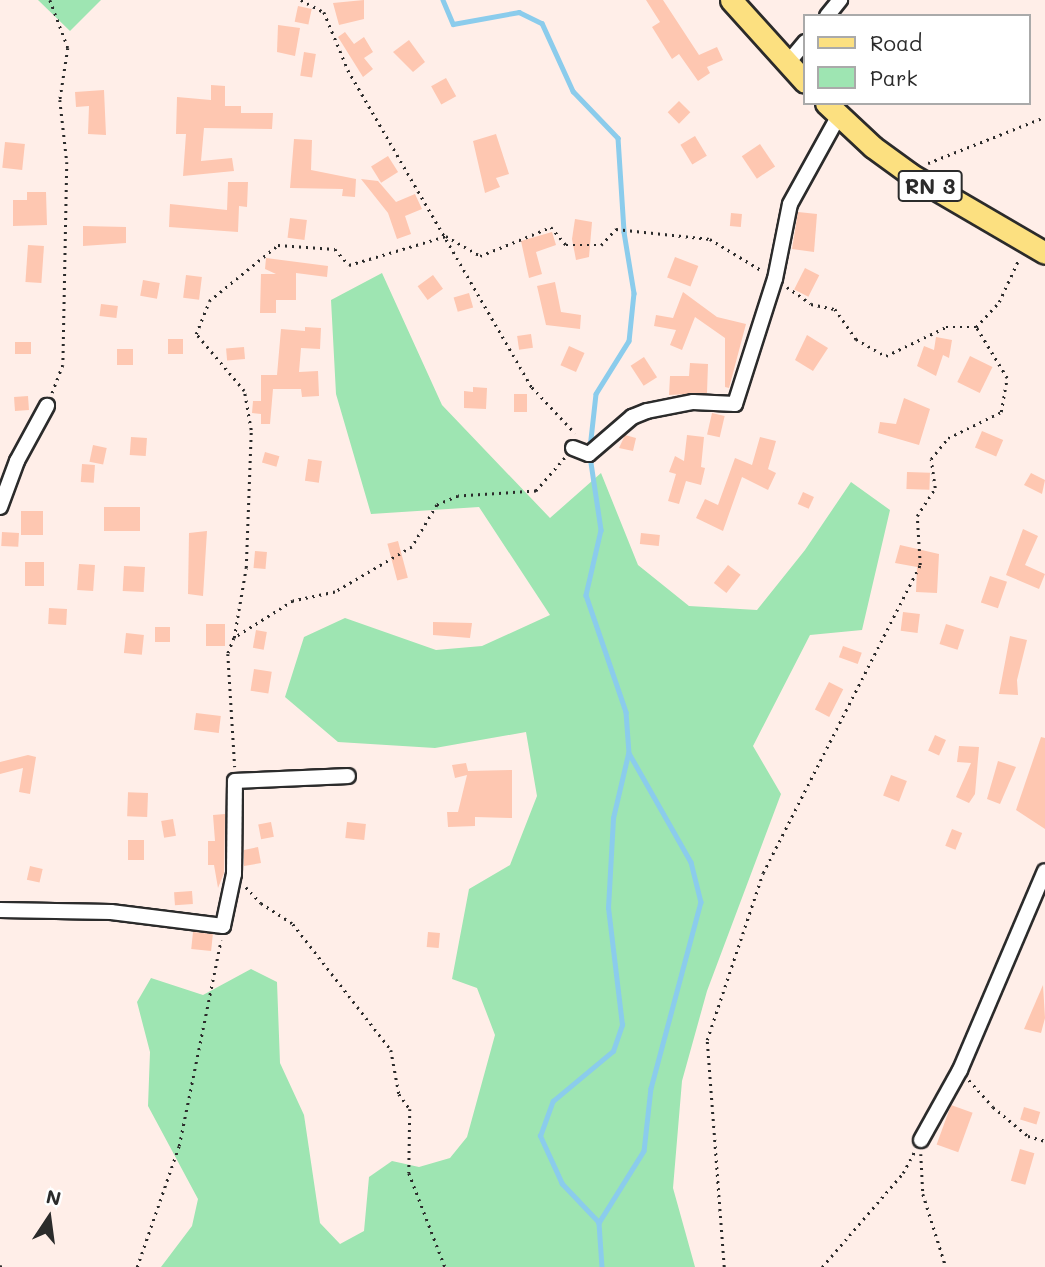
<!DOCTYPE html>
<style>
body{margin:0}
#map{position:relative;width:1045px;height:1267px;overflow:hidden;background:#ffeee8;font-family:Mali,sans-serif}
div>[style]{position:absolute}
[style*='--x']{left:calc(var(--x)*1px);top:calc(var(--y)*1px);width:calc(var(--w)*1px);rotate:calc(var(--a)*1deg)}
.green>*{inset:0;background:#9ee5b2}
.stream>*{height:4.5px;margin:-2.25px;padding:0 2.25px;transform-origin:2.25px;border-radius:2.25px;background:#8bccec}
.building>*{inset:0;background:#fec7b1;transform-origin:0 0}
.path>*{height:2.5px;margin-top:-1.25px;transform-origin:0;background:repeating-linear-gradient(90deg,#2b2b2b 0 2px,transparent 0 7px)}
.roads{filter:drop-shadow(2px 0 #2b2b2b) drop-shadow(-2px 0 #2b2b2b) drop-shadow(0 2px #2b2b2b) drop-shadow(0 -2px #2b2b2b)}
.minor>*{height:14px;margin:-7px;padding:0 7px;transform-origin:7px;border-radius:7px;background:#fff}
.primary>*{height:21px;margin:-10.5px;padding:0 10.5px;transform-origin:10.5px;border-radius:10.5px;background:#fce080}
span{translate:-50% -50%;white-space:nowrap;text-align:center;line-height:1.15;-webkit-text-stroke:5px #fff;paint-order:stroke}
.shield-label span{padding:2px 5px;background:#fff;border:2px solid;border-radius:5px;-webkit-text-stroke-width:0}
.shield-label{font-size:21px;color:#2b2b2b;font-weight:700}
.legend{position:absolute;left:803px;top:14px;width:228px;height:91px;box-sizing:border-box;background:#fff;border:2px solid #aaa;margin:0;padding:9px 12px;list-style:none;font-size:21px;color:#2b2b2b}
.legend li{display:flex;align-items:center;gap:14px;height:35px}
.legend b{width:35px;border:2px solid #aaa}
.north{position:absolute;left:14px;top:1183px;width:70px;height:70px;-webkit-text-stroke:5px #fff;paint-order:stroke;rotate:13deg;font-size:19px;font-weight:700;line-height:28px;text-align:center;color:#2b2b2b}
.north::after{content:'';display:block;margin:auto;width:24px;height:32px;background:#2b2b2b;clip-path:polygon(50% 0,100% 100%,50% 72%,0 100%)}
</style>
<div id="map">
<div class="green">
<i style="clip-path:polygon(38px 0,101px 0,70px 31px)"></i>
<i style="clip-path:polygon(382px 273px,442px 405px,550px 518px,601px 473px,638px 565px,689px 606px,757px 610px,805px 550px,851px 482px,890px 510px,862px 630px,810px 635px,753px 746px,781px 794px,707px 991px,682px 1081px,673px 1188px,695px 1267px,161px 1267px,192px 1226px,198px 1199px,148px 1106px,150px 1052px,137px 1002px,151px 978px,203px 995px,251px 969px,277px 982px,280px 1063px,304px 1115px,320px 1223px,340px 1244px,364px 1231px,369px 1177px,392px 1161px,419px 1167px,450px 1158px,467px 1137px,495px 1035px,477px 988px,452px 979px,469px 889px,510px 865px,537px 796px,526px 732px,435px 748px,338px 742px,285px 697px,304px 637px,345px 618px,436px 650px,482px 646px,550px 615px,479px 507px,371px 514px,336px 394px,331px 300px)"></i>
</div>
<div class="stream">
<i style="--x:443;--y:0;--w:26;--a:67"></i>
<i style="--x:453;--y:24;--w:67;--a:-10.3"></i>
<i style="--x:519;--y:12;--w:25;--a:26"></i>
<i style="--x:542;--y:23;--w:75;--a:65.5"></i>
<i style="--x:573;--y:91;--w:65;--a:46.2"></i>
<i style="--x:618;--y:138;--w:94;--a:86.3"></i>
<i style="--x:624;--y:232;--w:62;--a:80.7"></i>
<i style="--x:634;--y:293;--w:48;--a:95.9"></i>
<i style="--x:629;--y:341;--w:62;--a:121.9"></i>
<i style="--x:596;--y:394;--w:54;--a:96.3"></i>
<i style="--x:590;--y:456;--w:75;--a:81.5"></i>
<i style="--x:601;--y:530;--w:67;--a:103"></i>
<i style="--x:586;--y:595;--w:124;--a:71.1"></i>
<i style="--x:626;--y:712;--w:41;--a:85.8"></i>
<i style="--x:629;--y:753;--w:125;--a:60.4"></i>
<i style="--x:691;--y:862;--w:41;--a:76"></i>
<i style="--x:701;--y:902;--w:193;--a:105"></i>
<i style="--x:651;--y:1088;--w:63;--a:96.3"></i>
<i style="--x:644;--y:1151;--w:85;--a:122"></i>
<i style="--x:599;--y:1223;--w:44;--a:86.1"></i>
<i style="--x:599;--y:1223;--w:54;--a:-133.5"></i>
<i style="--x:562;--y:1184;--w:53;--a:-114.6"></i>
<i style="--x:540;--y:1136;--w:37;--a:-70"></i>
<i style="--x:553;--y:1101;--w:78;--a:-39.8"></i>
<i style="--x:613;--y:1051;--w:28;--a:-71"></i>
<i style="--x:622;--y:1025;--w:118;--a:-96.8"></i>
<i style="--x:608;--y:908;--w:90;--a:-86.8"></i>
<i style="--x:613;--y:818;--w:66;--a:-76.8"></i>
</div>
<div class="building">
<i style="clip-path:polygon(364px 0,364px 19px,339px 25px,333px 3px)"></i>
<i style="clip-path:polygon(646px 0,663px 0,699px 55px,717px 47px,723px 60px,707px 67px,710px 73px,698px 81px,679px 54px,672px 59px,652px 27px,660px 22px)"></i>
<i style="left:298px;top:6px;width:14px;height:16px;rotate:12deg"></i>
<i style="clip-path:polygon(278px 25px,300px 28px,295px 56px,277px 52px)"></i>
<i style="clip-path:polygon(345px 32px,354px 44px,364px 37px,373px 52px,364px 58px,373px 69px,363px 77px,338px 37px)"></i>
<i style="clip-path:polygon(409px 40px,425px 62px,413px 72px,393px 52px)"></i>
<i style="left:304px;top:52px;width:12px;height:24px;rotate:9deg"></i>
<i style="left:446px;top:78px;width:21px;height:17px;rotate:61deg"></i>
<i style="clip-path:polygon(211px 85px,225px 86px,225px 106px,241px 106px,241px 113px,273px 113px,272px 129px,204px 128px,201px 161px,232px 158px,234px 171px,183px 176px,186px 134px,176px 134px,177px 97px,211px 100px)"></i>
<i style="clip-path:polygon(104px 90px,106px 135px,88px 134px,89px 106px,76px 107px,75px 92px)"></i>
<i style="left:679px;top:101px;width:16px;height:16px;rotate:45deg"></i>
<i style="clip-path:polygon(496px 134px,509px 174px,496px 178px,500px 187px,485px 193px,473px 141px)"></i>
<i style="left:695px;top:136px;width:23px;height:17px;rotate:59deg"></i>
<i style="clip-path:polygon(294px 139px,312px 140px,311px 170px,356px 179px,355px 197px,342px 196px,343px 189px,290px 188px)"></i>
<i style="left:5px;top:142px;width:20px;height:26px;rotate:6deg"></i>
<i style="left:760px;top:144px;width:27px;height:22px;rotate:56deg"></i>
<i style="left:388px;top:156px;width:19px;height:20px;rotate:58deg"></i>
<i style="clip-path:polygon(361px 179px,378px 181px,396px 202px,415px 194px,422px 209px,405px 216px,411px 234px,397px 239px,388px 213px)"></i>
<i style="clip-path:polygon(228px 182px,248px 182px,247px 207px,239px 206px,238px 232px,169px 227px,170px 204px,227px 210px)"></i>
<i style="clip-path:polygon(27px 192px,46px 192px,47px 225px,13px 226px,13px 200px,27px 200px)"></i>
<i style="clip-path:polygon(798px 212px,817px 214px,814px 252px,792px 249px)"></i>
<i style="left:731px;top:213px;width:11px;height:13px;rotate:5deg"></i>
<i style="left:290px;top:218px;width:17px;height:20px;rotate:7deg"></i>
<i style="clip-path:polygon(575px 219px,592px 222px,589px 257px,576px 260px,572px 239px)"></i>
<i style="clip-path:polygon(83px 226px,126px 227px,126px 243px,83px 246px)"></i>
<i style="clip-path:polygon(552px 232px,556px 245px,536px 252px,542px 274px,529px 278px,521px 241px)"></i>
<i style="left:28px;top:245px;width:16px;height:37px;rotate:4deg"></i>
<i style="left:675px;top:257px;width:25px;height:22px;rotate:21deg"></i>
<i style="clip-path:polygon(266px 258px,328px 266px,327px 277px,296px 273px,296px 300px,276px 300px,276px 313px,260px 313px,261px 274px,276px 274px,265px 269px)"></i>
<i style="left:805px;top:268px;width:16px;height:24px;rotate:27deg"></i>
<i style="left:186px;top:275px;width:16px;height:23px;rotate:7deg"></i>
<i style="left:433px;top:275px;width:17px;height:19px;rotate:54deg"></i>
<i style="left:143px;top:280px;width:17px;height:16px;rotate:10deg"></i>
<i style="clip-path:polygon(555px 282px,561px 312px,581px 315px,580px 329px,546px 325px,537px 286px)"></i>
<i style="clip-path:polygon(683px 292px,717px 317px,746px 324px,729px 388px,725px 387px,725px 338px,695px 317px,682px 350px,670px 345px,676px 330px,654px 326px,656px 315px,673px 318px)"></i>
<i style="left:469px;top:293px;width:15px;height:16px;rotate:74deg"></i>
<i style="left:101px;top:304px;width:17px;height:12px;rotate:7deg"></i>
<i style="clip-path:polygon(305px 327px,321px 328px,320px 349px,301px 348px,299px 372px,318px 371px,319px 396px,302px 397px,301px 389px,273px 389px,270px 424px,261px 424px,261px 414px,252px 413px,253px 401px,261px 401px,261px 375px,277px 375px,281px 329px,305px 331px)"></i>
<i style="left:531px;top:334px;width:14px;height:14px;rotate:82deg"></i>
<i style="clip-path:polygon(807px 335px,828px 348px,813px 371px,795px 360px)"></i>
<i style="clip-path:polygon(936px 337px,952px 340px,949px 358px,943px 355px,936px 376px,917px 366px,924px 346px,934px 350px)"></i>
<i style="left:168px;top:339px;width:15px;height:15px"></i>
<i style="left:31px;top:342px;width:12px;height:16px;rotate:90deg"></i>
<i style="left:569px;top:346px;width:17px;height:21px;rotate:24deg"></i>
<i style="left:244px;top:347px;width:12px;height:18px;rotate:85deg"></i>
<i style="left:117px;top:349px;width:16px;height:16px"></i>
<i style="left:970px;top:356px;width:25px;height:29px;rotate:26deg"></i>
<i style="left:644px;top:357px;width:24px;height:16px;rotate:57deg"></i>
<i style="clip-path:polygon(690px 363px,708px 364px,707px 393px,669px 395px,670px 376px,689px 376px)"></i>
<i style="clip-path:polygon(473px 387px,487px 388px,486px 409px,464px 408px,464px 391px,473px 392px)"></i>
<i style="left:514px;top:394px;width:13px;height:18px"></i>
<i style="left:28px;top:396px;width:14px;height:14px;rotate:86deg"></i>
<i style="clip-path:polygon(904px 398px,930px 409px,919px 445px,878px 433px,880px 422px,896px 424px)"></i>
<i style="left:712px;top:413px;width:13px;height:22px;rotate:13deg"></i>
<i style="left:982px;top:431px;width:23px;height:18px;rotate:23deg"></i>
<i style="clip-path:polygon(625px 435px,636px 438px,633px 451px,619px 448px)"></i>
<i style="clip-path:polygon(687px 435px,704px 437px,701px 467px,705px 468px,701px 485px,686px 481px,679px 504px,668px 501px,676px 474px,669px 472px,675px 456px,684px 461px)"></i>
<i style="left:131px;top:437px;width:16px;height:18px;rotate:4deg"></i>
<i style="clip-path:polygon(760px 437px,776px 441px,768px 469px,776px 473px,768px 490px,742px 477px,723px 531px,696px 518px,705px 499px,718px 505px,735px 458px,752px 465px)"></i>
<i style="left:93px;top:445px;width:14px;height:17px;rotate:12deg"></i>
<i style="left:265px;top:452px;width:15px;height:11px;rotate:16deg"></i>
<i style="left:308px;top:459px;width:14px;height:22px;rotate:8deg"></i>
<i style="left:82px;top:464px;width:13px;height:18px;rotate:4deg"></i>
<i style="left:907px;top:472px;width:23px;height:17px;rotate:2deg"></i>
<i style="clip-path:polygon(1031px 473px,1045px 480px,1042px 494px,1024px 485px)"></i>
<i style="left:803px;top:492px;width:12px;height:13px;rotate:24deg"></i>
<i style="left:140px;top:507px;width:24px;height:36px;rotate:90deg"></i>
<i style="left:21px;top:511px;width:22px;height:24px"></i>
<i style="clip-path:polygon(1023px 529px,1038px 536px,1025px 565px,1045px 574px,1039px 589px,1006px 575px)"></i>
<i style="clip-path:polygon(207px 531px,203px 596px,188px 594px,189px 533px)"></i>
<i style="left:2px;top:532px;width:17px;height:14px;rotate:3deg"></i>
<i style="left:641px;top:533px;width:19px;height:11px;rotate:6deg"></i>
<i style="left:398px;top:541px;width:38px;height:11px;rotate:75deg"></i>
<i style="clip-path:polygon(900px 545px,939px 554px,937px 593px,916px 592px,917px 567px,895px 563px)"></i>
<i style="left:255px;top:551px;width:12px;height:17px;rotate:5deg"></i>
<i style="left:25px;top:562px;width:19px;height:24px"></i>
<i style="left:79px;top:564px;width:16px;height:26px;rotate:4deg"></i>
<i style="left:728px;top:565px;width:16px;height:23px;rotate:38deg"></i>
<i style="left:124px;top:566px;width:21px;height:25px;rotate:3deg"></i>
<i style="left:990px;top:576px;width:18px;height:28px;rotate:19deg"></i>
<i style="left:49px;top:608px;width:18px;height:16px;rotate:3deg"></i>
<i style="left:903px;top:612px;width:17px;height:19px;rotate:7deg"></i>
<i style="clip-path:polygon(433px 622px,472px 623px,470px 638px,433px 635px)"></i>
<i style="left:206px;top:624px;width:19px;height:22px"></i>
<i style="left:946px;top:624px;width:19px;height:21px;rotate:18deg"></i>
<i style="left:155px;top:627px;width:15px;height:15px"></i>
<i style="left:256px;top:630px;width:11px;height:18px;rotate:10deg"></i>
<i style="left:126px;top:633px;width:18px;height:20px;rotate:6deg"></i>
<i style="clip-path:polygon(1010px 636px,1027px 640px,1017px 680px,1018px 695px,999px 694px)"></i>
<i style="left:843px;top:646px;width:20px;height:12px;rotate:20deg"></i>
<i style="left:254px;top:669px;width:18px;height:22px;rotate:9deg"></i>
<i style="left:829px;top:682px;width:16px;height:31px;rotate:27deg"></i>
<i style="left:196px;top:713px;width:25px;height:17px;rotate:7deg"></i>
<i style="left:935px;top:735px;width:12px;height:17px;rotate:24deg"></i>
<i style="clip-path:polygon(1041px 737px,1045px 738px,1045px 829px,1016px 810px)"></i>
<i style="clip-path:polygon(959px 746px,979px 747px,975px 794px,969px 803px,956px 797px,971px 763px,957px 762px)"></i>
<i style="clip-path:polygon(28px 755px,36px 757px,30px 794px,19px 792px,23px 768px,0 774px,0 762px)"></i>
<i style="clip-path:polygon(998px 761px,1016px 767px,1000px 804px,987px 799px)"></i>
<i style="clip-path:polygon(466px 763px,468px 771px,512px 770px,512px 818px,475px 817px,475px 826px,448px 827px,447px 812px,458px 812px,467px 775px,455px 778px,452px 765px)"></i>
<i style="left:891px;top:775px;width:17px;height:22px;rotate:21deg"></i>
<i style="left:148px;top:793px;width:24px;height:20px;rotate:92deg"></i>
<i style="clip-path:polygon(225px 814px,224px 873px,218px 888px,214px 865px,208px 865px,208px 841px,215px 841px,213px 815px)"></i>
<i style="left:173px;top:819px;width:17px;height:12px;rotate:80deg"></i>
<i style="left:271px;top:822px;width:15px;height:13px;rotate:79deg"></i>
<i style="left:347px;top:822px;width:19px;height:16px;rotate:6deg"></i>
<i style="left:952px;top:829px;width:11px;height:18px;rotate:22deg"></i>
<i style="left:128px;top:840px;width:16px;height:20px"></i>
<i style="clip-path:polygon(258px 847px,261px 863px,244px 866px,244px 850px)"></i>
<i style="left:30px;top:866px;width:13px;height:14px;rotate:13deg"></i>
<i style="left:192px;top:891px;width:13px;height:18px;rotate:86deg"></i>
<i style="left:193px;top:932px;width:20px;height:17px;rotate:6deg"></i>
<i style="left:428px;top:932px;width:12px;height:15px;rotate:5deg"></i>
<i style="clip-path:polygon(1043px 985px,1045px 1018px,1041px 1033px,1024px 1029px)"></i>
<i style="left:951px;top:1105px;width:23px;height:42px;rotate:20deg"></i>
<i style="left:1024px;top:1107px;width:17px;height:13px;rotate:17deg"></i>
<i style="left:1020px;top:1149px;width:15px;height:33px;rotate:16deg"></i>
</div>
<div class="path">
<i style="--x:50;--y:0;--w:51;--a:69.4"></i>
<i style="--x:68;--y:48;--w:53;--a:98.7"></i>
<i style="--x:60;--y:100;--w:62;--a:83.6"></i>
<i style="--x:67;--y:162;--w:203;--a:91.1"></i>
<i style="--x:63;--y:365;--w:30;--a:111"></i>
<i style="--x:301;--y:0;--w:26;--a:28"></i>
<i style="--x:324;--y:12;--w:63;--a:67.5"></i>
<i style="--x:348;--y:70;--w:367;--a:59.9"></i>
<i style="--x:532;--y:387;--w:63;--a:46.9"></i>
<i style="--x:928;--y:163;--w:126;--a:-21.5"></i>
<i style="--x:787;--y:287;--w:29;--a:35"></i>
<i style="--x:811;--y:304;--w:25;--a:12"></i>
<i style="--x:835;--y:309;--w:37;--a:55"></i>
<i style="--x:856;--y:339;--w:34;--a:30"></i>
<i style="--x:886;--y:356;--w:67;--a:-25.8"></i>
<i style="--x:946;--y:327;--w:30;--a:0"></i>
<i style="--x:565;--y:458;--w:44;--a:131.3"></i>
<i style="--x:536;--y:491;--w:78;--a:176.3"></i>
<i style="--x:458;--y:496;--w:23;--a:157"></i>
<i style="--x:437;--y:505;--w:49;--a:120.8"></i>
<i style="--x:412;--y:547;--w:89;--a:149.7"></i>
<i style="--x:335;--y:592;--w:43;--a:167.9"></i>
<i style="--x:293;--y:601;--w:70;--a:147.9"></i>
<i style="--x:234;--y:638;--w:71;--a:-80.3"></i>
<i style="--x:246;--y:568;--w:138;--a:-87.9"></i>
<i style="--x:251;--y:430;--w:40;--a:-100"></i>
<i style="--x:244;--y:391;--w:75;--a:-130.1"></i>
<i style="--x:196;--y:334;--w:35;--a:-68"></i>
<i style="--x:209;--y:301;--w:89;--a:-39.1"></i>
<i style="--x:278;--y:245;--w:57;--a:4"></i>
<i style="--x:335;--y:249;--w:21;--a:49"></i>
<i style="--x:349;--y:265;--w:101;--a:-16.6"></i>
<i style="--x:446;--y:236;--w:39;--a:30"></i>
<i style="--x:480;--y:256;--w:77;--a:-22.2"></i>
<i style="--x:551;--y:227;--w:23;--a:50"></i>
<i style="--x:566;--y:245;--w:35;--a:0"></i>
<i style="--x:601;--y:245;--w:22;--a:-47"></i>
<i style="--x:616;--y:229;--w:95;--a:6.1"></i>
<i style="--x:710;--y:239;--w:60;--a:31.3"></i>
<i style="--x:234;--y:638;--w:17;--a:111"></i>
<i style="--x:228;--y:654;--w:113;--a:86.5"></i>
<i style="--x:246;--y:887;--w:22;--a:47"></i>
<i style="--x:261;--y:903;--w:38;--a:33"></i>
<i style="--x:293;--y:924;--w:160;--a:52.1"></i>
<i style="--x:391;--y:1050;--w:45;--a:79.7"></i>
<i style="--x:399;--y:1094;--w:19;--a:54"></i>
<i style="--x:410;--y:1109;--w:64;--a:90.9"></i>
<i style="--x:409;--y:1173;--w:101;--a:69"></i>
<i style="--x:969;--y:1080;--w:36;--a:48"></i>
<i style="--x:993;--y:1107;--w:45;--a:39.6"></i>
<i style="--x:1028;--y:1136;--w:18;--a:16"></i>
<i style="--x:921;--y:1154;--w:40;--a:87.1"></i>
<i style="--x:923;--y:1194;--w:77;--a:72.5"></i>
<i style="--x:0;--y:1266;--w:3;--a:18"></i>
<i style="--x:137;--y:1267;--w:128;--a:-70.9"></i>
<i style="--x:179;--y:1146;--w:210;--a:-78.5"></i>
<i style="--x:724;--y:1267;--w:228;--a:-94.3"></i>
<i style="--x:707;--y:1040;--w:176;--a:-71.5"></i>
<i style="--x:763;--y:873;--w:346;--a:-63"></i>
<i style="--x:920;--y:565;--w:49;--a:-93.5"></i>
<i style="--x:917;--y:516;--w:33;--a:-57"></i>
<i style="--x:935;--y:488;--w:29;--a:-98"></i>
<i style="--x:931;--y:459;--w:27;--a:-51"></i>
<i style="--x:948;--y:438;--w:59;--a:-26.1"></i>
<i style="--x:1001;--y:412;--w:35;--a:-80"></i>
<i style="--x:1007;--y:378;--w:60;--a:-121.3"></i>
<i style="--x:976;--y:327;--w:34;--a:-47"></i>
<i style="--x:999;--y:302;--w:47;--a:-65.1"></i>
<i style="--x:822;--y:1267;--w:124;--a:-49.2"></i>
<i style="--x:903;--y:1173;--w:24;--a:-62"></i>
</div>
<div class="roads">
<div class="minor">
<i style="--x:827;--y:16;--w:21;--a:-51"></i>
<i style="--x:786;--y:65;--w:30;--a:-50"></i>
<i style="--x:573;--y:448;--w:17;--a:21"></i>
<i style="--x:589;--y:454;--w:57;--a:-40.7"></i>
<i style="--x:632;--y:417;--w:16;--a:-22"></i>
<i style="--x:647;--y:411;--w:47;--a:-11.1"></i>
<i style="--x:693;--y:402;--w:42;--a:2.7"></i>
<i style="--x:735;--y:404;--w:131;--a:-72.3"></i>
<i style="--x:775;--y:279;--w:76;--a:-78.7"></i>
<i style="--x:790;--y:204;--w:99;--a:-61.1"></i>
<i style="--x:0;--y:507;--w:49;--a:-69.7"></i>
<i style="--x:17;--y:461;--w:63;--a:-61.4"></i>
<i style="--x:0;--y:910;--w:111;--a:1"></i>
<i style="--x:111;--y:912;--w:113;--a:7.1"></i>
<i style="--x:223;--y:926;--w:53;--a:-78.1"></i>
<i style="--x:234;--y:874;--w:93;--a:-89.4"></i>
<i style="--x:235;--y:781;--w:113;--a:-2.5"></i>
<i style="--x:921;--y:1140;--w:80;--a:-60.9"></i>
<i style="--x:960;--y:1070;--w:216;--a:-66.9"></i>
</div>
<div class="primary">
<i style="--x:731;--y:0;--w:110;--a:47.9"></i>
<i style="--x:826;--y:103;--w:64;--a:43.1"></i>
<i style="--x:873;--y:147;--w:46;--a:36.1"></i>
<i style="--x:910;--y:174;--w:156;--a:30.3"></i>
</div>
</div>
<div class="shield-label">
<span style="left:930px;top:186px">RN 3</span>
</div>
<ul class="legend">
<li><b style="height:9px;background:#fce080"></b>Road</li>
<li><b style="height:19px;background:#9ee5b2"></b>Park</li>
</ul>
<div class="north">N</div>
</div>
